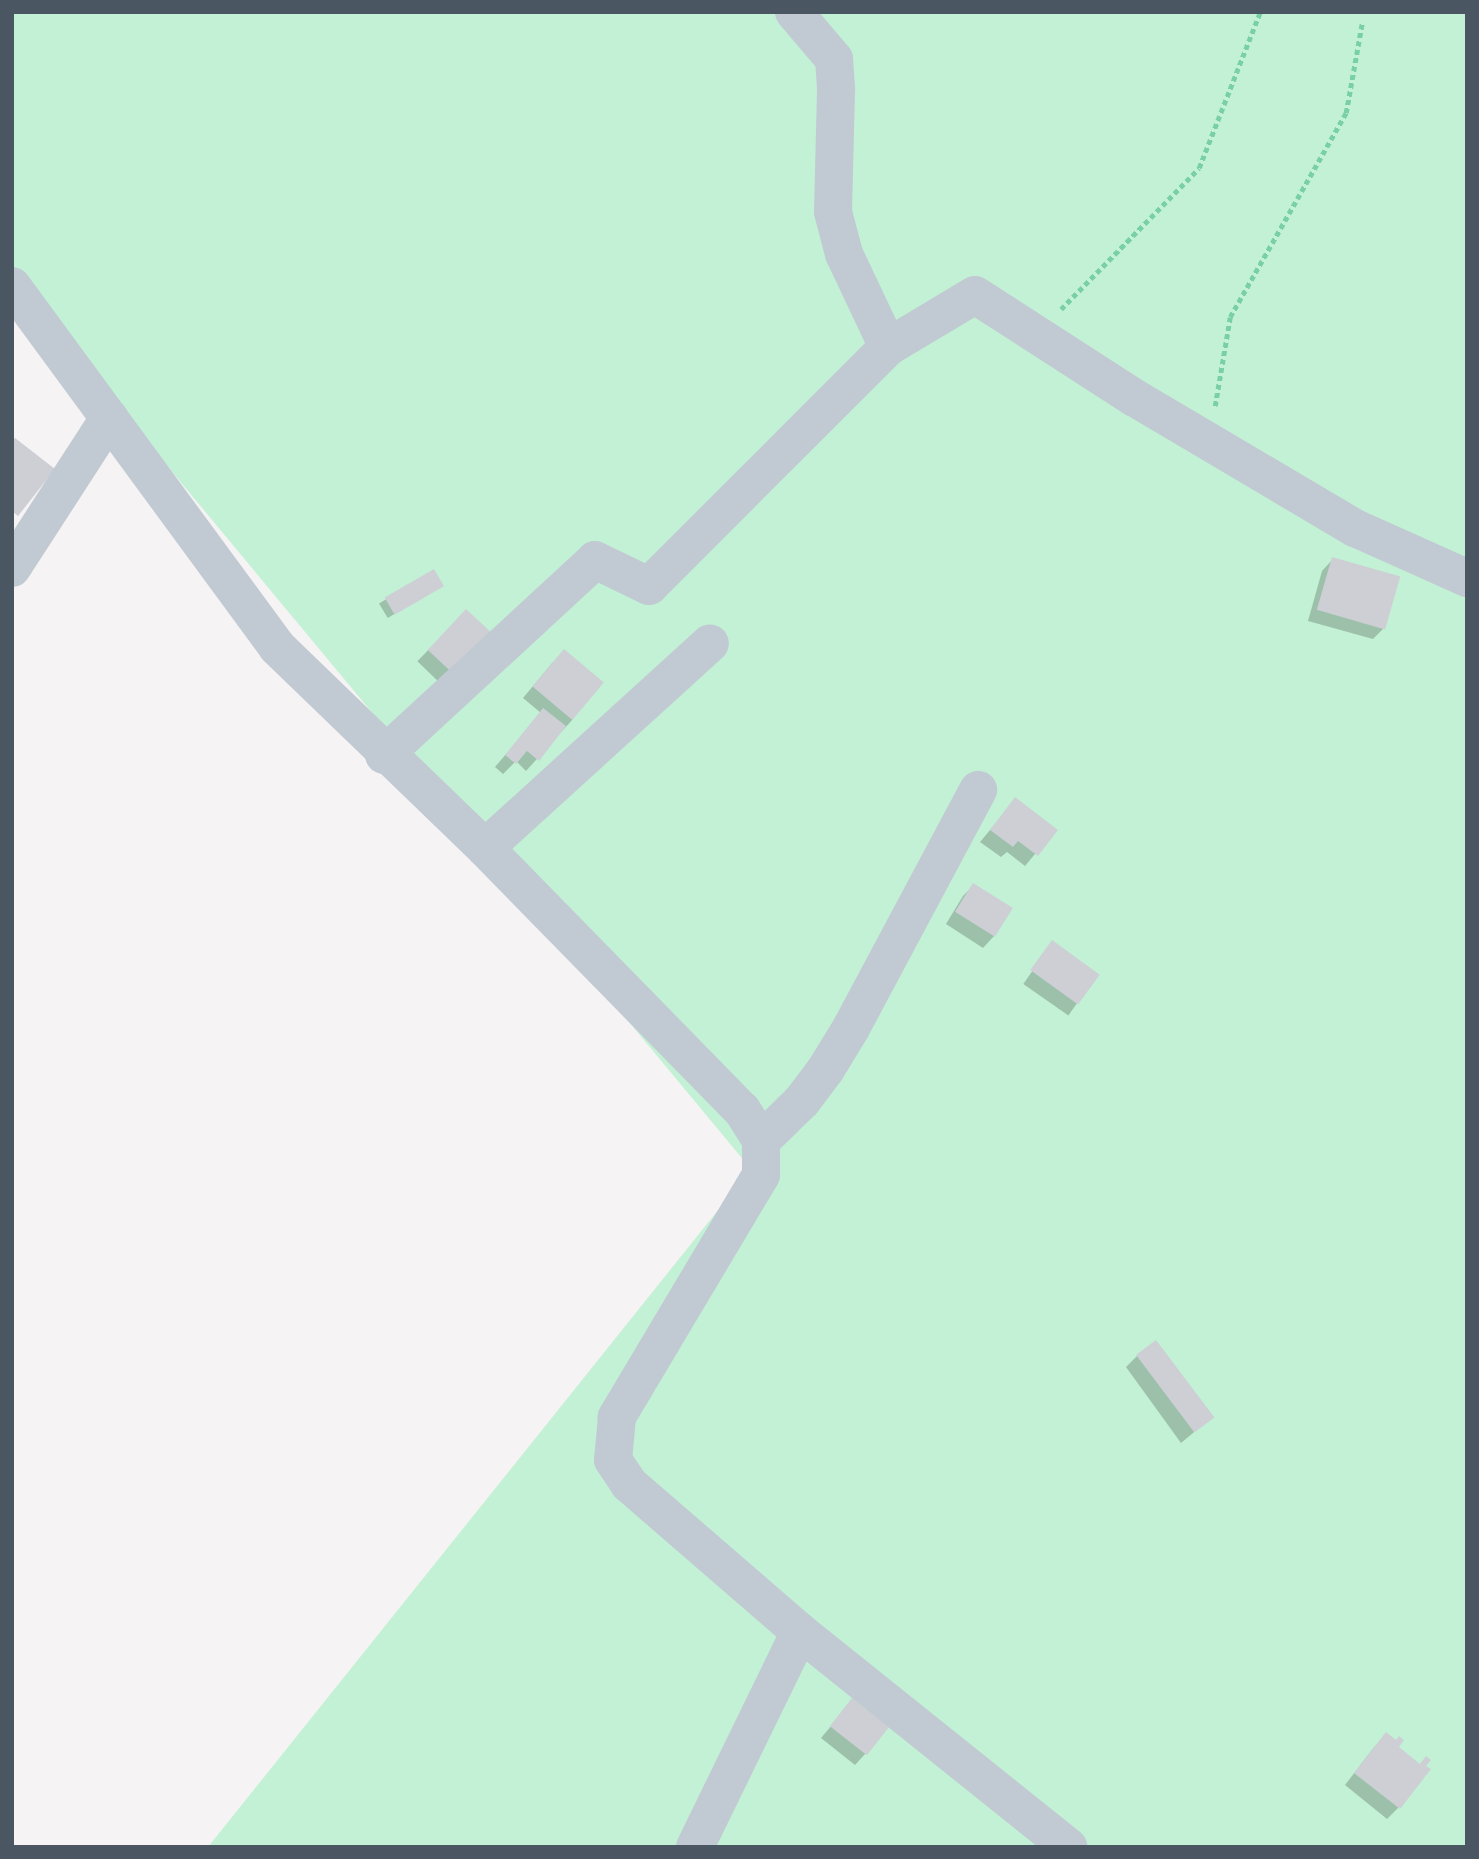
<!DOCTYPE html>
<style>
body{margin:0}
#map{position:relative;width:1479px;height:1859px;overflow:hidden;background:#f5f3f3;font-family:"Golos Text",sans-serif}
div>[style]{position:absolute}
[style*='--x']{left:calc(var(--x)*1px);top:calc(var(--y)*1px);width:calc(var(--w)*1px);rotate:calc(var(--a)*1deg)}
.green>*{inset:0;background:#c3f1d5}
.shadow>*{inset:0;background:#0003;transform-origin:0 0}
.building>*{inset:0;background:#cdcfd5;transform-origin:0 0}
.path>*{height:4.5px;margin-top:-2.25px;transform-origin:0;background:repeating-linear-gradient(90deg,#7ad0a6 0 5px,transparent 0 8.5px)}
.minor>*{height:38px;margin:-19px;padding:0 19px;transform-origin:19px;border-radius:19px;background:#c1cad2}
span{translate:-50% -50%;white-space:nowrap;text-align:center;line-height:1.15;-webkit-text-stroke:5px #fff;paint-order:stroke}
.frame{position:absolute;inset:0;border:14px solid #4a5661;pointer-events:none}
</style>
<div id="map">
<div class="green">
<i style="clip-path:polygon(12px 12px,1467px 12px,1467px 1847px,208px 1847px,751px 1169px,12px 279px)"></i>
</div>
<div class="shadow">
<i style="clip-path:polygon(1333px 559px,1384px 628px,1373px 639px,1308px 621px,1322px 571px)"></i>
<i style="left:433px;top:571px;width:17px;height:63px;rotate:59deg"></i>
<i style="left:466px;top:611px;width:33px;height:70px;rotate:44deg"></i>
<i style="clip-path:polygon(553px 662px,573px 719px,526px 771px,516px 761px,503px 774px,495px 767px,541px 713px,523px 698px)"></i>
<i style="clip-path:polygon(1015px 800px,1055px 830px,1025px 866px,1007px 852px,1001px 857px,980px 842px)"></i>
<i style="clip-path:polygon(974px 885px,994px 936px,983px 948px,946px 924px,963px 896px)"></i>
<i style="left:1052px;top:943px;width:55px;height:50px;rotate:35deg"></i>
<i style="clip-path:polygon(1137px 1356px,1211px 1418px,1181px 1443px,1126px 1367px)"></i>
<i style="clip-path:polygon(852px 1701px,866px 1753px,855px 1765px,821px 1738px)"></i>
<i style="clip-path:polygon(1375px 1746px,1396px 1748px,1398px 1808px,1387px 1819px,1345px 1785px)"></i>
</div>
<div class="building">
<i style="clip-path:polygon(15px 438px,55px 469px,18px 516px,12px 511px,12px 442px)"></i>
<i style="left:1332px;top:557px;width:71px;height:55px;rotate:16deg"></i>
<i style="left:434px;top:569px;width:20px;height:57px;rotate:60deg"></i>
<i style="left:466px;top:609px;width:37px;height:56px;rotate:43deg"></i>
<i style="left:564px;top:649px;width:52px;height:49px;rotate:40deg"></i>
<i style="clip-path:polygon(543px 708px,566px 726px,539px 761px,527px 751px,516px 764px,505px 755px)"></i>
<i style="clip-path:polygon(1015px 797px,1058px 830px,1038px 856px,1018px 841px,1013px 847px,990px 830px)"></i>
<i style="left:973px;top:883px;width:47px;height:34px;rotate:32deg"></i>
<i style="left:1052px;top:940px;width:59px;height:37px;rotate:36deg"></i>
<i style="left:1156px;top:1340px;width:97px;height:25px;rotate:53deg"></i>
<i style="left:852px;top:1698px;width:47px;height:36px;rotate:38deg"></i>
<i style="clip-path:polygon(1386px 1732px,1396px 1740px,1399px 1736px,1404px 1740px,1399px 1747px,1420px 1764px,1426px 1756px,1431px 1760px,1426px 1766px,1431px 1769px,1400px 1809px,1354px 1773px)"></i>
</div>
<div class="path">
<i style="--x:1061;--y:309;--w:197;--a:-45.6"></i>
<i style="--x:1199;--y:168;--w:168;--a:-68.6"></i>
<i style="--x:1215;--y:406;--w:90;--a:-80.4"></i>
<i style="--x:1230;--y:317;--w:235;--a:-60.4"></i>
<i style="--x:1346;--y:113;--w:91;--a:-79.9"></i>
</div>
<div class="minor">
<i style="--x:794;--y:12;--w:62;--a:49.6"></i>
<i style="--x:834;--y:59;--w:31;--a:86"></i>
<i style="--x:836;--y:90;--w:122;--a:91.4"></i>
<i style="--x:833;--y:212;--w:43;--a:75.3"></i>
<i style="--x:844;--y:254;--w:103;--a:64.7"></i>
<i style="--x:12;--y:286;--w:448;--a:53.7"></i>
<i style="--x:277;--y:647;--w:289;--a:44"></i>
<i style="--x:485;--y:848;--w:367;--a:45.6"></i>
<i style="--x:742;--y:1110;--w:36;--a:58"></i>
<i style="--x:761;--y:1141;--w:34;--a:90"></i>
<i style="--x:761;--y:1175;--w:282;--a:120.8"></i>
<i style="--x:617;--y:1417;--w:43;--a:95.3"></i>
<i style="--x:613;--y:1460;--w:29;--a:56"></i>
<i style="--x:629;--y:1484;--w:226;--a:40.9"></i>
<i style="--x:800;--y:1632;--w:344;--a:38.7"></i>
<i style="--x:12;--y:568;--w:179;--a:-57.1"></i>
<i style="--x:384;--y:755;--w:287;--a:-42.7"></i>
<i style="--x:595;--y:560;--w:60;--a:25.7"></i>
<i style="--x:649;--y:586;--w:338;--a:-45"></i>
<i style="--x:888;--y:347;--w:101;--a:-30.9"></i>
<i style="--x:975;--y:295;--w:190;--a:32.8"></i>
<i style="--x:1135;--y:398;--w:256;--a:30.6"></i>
<i style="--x:1355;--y:528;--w:123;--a:24.1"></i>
<i style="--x:485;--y:848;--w:304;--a:-42.3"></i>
<i style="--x:761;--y:1141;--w:57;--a:-44.3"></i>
<i style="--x:802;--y:1101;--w:40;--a:-53"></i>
<i style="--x:826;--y:1069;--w:48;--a:-58.6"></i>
<i style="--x:851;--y:1028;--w:270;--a:-61.9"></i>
<i style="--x:695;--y:1847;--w:239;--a:-64"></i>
</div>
<div class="frame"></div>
</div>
